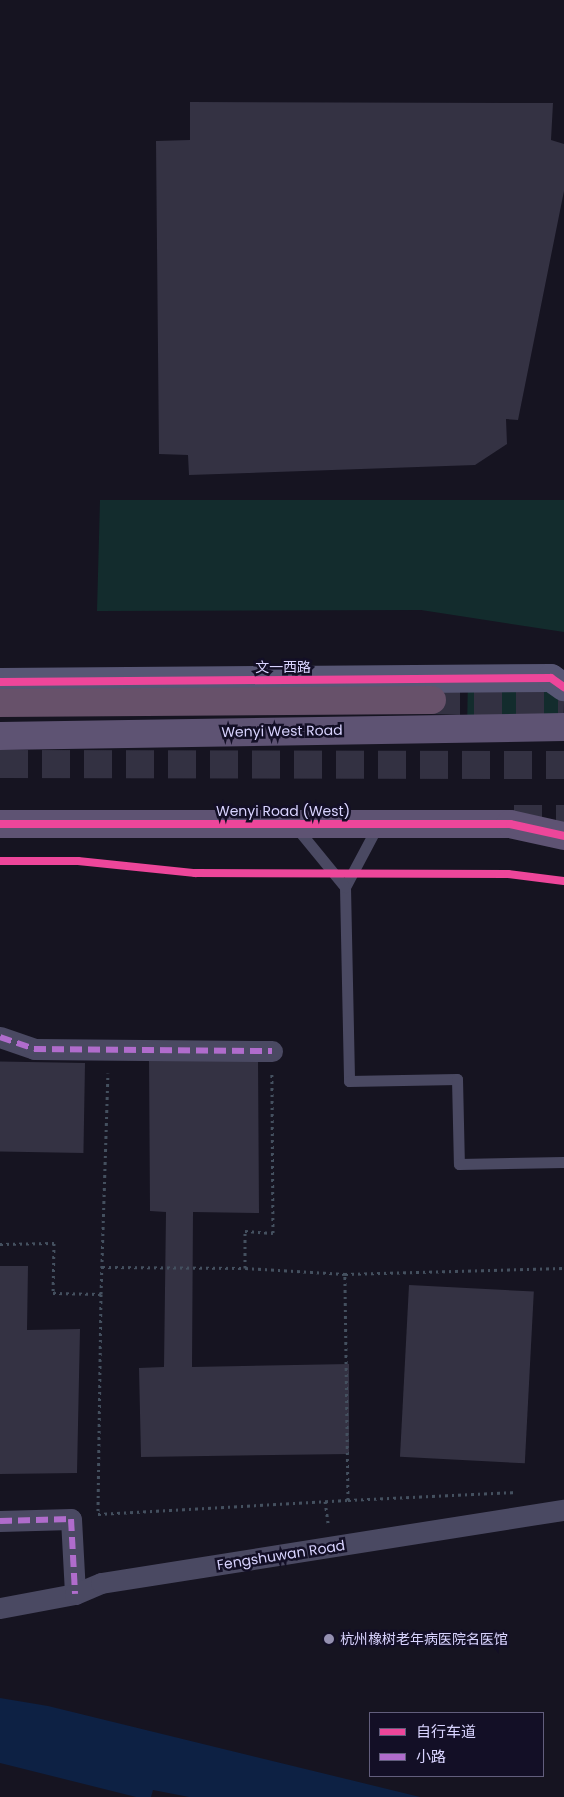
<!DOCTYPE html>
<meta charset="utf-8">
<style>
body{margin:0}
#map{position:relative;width:564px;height:1797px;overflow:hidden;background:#161421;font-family:Poppins,"Noto Sans SC",sans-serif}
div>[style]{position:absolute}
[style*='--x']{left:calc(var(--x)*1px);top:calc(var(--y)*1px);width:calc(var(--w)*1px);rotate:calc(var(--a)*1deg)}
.green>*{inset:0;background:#132c2d;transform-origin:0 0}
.water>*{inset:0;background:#0d2144}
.building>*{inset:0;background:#343243;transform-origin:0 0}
.highway-tunnel>*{height:28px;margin-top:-14px;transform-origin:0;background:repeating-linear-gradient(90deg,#333142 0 28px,transparent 0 42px)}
.path>*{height:3px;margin-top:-1.5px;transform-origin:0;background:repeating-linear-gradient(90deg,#44505f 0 2.5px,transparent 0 6.5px)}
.lane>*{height:11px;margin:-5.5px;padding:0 5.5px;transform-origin:5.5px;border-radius:5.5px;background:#4a4962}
.street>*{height:21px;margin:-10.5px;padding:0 10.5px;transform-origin:10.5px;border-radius:10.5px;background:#4a4962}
.secondary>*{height:28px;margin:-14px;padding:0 14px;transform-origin:14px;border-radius:14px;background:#575674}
.primary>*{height:28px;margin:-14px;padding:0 14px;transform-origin:14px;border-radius:14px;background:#5e5373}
.highway>*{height:28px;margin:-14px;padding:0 14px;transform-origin:14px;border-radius:14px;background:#67516a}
.quiet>*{height:6px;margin-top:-3px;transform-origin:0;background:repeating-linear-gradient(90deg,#b06ccc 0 12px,transparent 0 18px)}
.cycleway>*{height:8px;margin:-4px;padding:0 4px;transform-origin:4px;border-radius:4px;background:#ed469a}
.dots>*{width:14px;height:14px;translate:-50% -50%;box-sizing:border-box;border:2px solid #130f26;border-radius:50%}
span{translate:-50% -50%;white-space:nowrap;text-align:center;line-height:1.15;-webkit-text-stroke:5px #130f26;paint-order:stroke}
.street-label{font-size:14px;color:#d9d4ff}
.poi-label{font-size:14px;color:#d9d4ff}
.left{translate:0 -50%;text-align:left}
.legend{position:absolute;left:369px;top:1712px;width:175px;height:65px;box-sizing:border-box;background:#130f26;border:1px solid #625e7d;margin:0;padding:6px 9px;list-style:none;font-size:15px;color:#d9d4ff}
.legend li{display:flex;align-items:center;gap:10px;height:25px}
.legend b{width:25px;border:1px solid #625e7d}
</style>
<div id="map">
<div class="green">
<i style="clip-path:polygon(100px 500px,564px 500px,564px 632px,421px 610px,97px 611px)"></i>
<i style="left:468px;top:675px;width:94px;height:42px;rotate:1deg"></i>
</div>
<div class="water">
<i style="clip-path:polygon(0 1698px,48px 1706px,420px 1797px,189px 1797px,153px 1790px,151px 1797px,136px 1797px,0 1763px)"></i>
</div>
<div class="building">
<i style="clip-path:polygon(190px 102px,553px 103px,551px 140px,564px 144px,564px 191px,518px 420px,506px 419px,507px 444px,475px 465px,189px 475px,188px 455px,159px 454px,156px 141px,190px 140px)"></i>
<i style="clip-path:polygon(149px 1058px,258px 1059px,259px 1213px,193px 1212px,192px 1367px,349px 1364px,349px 1454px,141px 1457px,139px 1368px,164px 1367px,166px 1212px,150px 1211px)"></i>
<i style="left:85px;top:1063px;width:90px;height:85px;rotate:91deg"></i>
<i style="clip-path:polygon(0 1266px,28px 1266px,27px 1330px,80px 1329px,77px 1473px,0 1474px)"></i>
<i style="left:409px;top:1285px;width:125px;height:172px;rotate:3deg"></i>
</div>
<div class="highway-tunnel">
<i style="--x:432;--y:700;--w:132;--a:1.7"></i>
<i style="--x:0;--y:764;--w:564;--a:0.1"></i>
<i style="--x:514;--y:819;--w:50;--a:0"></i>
</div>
<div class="path">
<i style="--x:0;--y:1244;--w:54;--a:-1.1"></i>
<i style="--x:54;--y:1243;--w:50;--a:91.1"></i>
<i style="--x:53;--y:1293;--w:48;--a:1.2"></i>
<i style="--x:101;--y:1294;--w:221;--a:-88.2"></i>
<i style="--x:102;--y:1267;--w:143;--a:0.4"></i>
<i style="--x:345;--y:1274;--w:219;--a:-1.6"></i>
<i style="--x:101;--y:1294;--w:220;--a:90.8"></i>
<i style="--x:98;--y:1514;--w:250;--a:-3.2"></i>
<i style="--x:348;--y:1500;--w:226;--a:-90.8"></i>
<i style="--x:345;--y:1274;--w:100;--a:-176.6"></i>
<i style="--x:245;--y:1268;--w:37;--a:-90"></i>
<i style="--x:245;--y:1231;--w:28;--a:4"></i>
<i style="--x:273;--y:1233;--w:160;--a:-90.4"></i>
<i style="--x:348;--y:1500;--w:169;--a:-2.7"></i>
<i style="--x:325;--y:1501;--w:22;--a:82"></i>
</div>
<div class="lane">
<i style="--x:378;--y:825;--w:70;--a:118"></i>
<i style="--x:345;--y:887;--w:194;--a:88.8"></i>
<i style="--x:349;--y:1081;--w:108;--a:-1.1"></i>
<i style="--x:457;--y:1079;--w:85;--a:88.7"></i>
<i style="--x:459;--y:1164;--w:105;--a:-1.1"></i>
<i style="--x:295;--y:826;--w:79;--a:50.7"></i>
</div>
<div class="street">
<i style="--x:0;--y:1037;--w:36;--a:19"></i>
<i style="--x:34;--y:1049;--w:238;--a:0.5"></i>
<i style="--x:0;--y:1521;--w:71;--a:-1.6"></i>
<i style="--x:71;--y:1519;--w:75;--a:86.9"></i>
<i style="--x:0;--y:1608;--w:76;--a:-10.6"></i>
<i style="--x:75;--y:1594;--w:28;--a:-23"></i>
<i style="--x:101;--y:1583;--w:469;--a:-9"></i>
</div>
<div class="secondary">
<i style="--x:0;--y:682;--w:551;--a:-0.42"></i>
<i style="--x:551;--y:678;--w:16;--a:35"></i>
</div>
<div class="primary">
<i style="--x:0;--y:736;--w:564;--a:-0.91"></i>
<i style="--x:0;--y:824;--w:510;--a:0"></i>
<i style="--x:510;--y:824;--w:55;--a:12.5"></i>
</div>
<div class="highway">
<i style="--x:0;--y:703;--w:432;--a:-0.4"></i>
</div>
<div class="quiet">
<i style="--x:0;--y:1037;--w:36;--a:19"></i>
<i style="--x:34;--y:1049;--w:238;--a:0.5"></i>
<i style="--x:0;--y:1521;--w:71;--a:-1.6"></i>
<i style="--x:71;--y:1519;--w:75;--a:86.9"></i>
</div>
<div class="cycleway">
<i style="--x:0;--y:682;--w:551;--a:-0.42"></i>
<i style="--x:551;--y:678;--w:16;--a:35"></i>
<i style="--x:0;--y:824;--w:510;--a:0"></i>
<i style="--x:510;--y:824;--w:55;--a:12.5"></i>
<i style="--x:0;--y:861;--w:78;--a:0"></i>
<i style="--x:78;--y:861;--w:118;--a:5.9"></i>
<i style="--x:195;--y:873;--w:313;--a:0.2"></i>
<i style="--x:508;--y:874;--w:56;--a:7.1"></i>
</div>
<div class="dots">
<i style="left:329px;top:1639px;background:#9591b1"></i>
</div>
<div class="street-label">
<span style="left:283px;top:667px">文一西路</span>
<span style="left:282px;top:731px;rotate:-1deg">Wenyi West Road</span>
<span style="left:283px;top:811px">Wenyi Road (West)</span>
<span style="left:281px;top:1555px;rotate:-9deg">Fengshuwan Road</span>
</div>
<div class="poi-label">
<span class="left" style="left:340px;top:1639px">杭州橡树老年病医院名医馆</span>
</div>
<ul class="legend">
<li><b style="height:6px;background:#ed469a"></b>自行车道</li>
<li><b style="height:6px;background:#b06ccc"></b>小路</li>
</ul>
</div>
